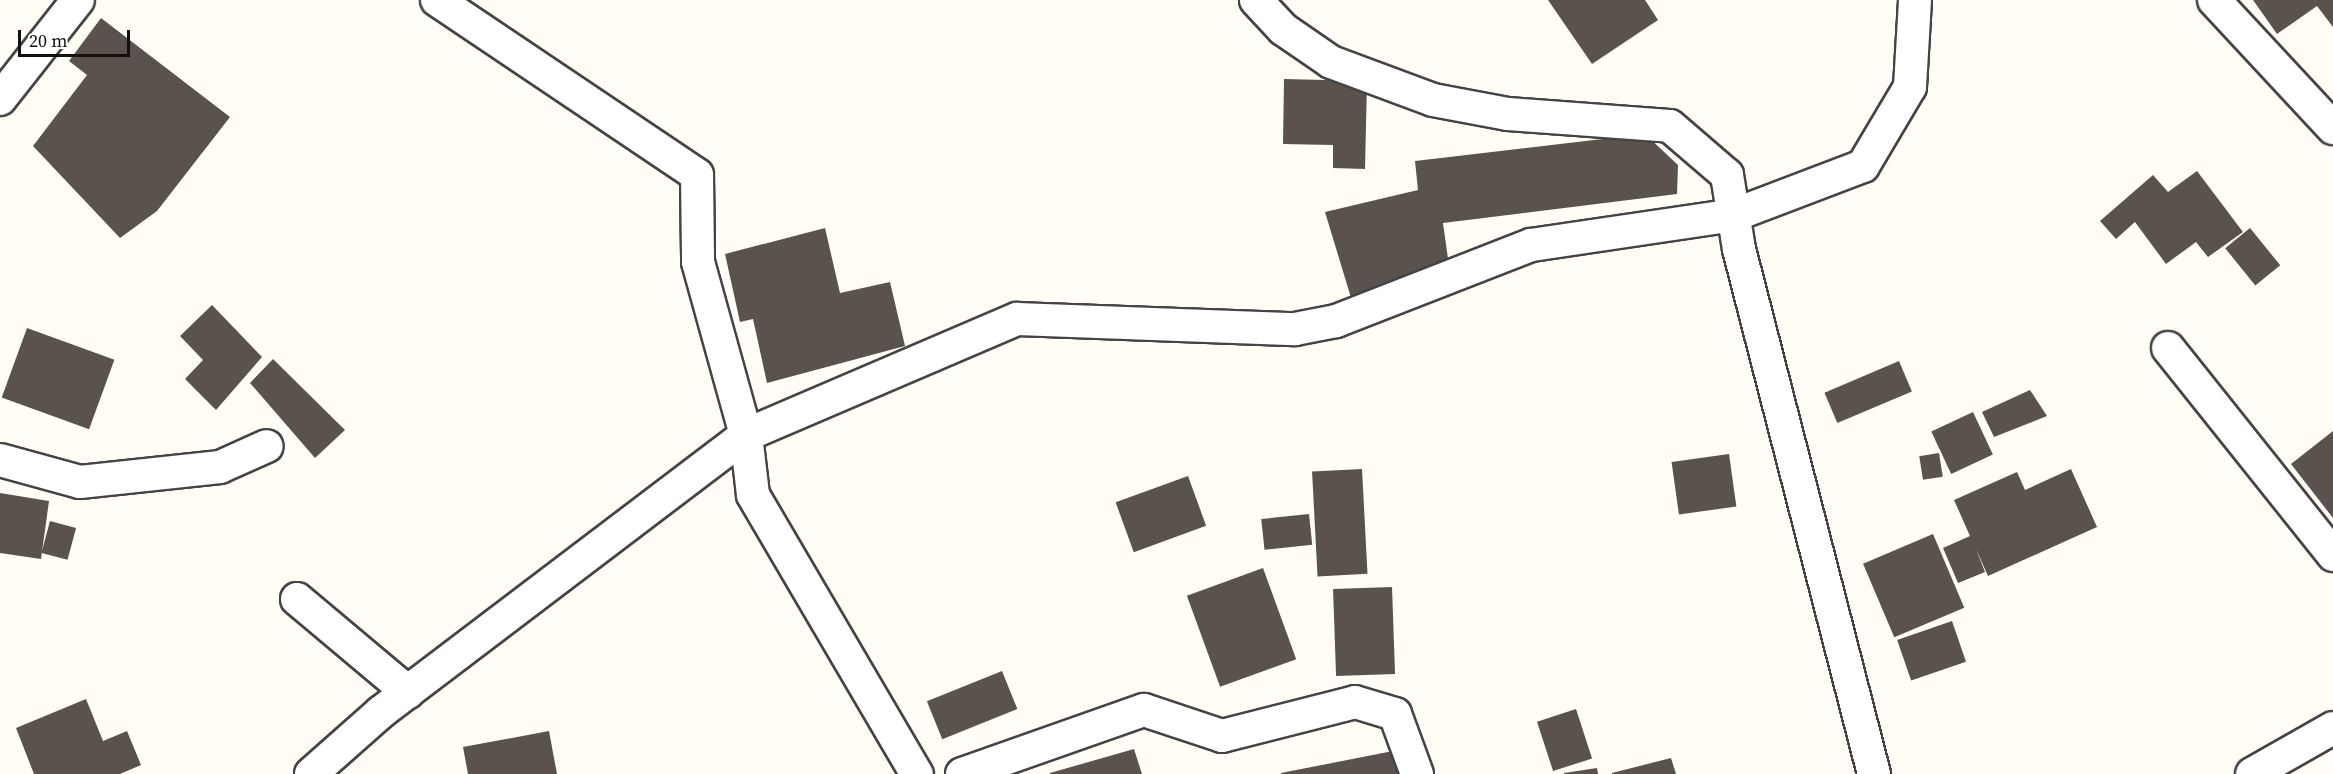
<!DOCTYPE html>
<style>
body{margin:0}
#map{position:relative;width:2333px;height:774px;overflow:hidden;background:#fffdf5;font-family:"Source Serif 4",serif}
div>[style]{position:absolute}
[style*='--x']{left:calc(var(--x)*1px);top:calc(var(--y)*1px);width:calc(var(--w)*1px);rotate:calc(var(--a)*1deg)}
.building>*{inset:0;background:#5a524d;transform-origin:0 0}
.roads{filter:drop-shadow(2px 0 #444) drop-shadow(-2px 0 #444) drop-shadow(0 2px #444) drop-shadow(0 -2px #444)}
.street>*{height:32px;margin:-16px;padding:0 16px;transform-origin:16px;border-radius:16px;background:#fff}
span{translate:-50% -50%;white-space:nowrap;text-align:center;line-height:1.15;-webkit-text-stroke:6px #fff;paint-order:stroke}
.scale{position:absolute;left:18px;top:30px;width:112px;height:27px;box-sizing:border-box;border:3px solid #111;border-top:0;padding-left:8px;font-size:18px;line-height:21px;white-space:nowrap;color:#111;-webkit-text-stroke:4px #fff;paint-order:stroke}
</style>
<div id="map">
<div class="building">
<i style="clip-path:polygon(1548px 0,1645px 0,1658px 20px,1592px 64px)"></i>
<i style="clip-path:polygon(2253px 0,2333px 0,2333px 27px,2317px 6px,2277px 34px)"></i>
<i style="clip-path:polygon(101px 18px,230px 117px,157px 211px,120px 238px,33px 146px,87px 75px,69px 61px)"></i>
<i style="clip-path:polygon(1284px 79px,1367px 81px,1365px 169px,1333px 168px,1333px 145px,1283px 144px)"></i>
<i style="clip-path:polygon(1645px 134px,1678px 165px,1677px 194px,1443px 223px,1449px 266px,1352px 301px,1325px 212px,1418px 190px,1415px 161px)"></i>
<i style="clip-path:polygon(2197px 171px,2243px 232px,2208px 257px,2196px 242px,2166px 264px,2135px 222px,2116px 239px,2100px 221px,2153px 175px,2168px 192px)"></i>
<i style="clip-path:polygon(825px 228px,840px 293px,890px 282px,905px 346px,767px 383px,753px 319px,740px 322px,725px 254px)"></i>
<i style="left:2250px;top:228px;width:48px;height:32px;rotate:51deg"></i>
<i style="clip-path:polygon(212px 305px,262px 357px,216px 410px,185px 379px,203px 360px,180px 336px)"></i>
<i style="left:27px;top:328px;width:93px;height:74px;rotate:20deg"></i>
<i style="clip-path:polygon(273px 359px,345px 430px,315px 458px,250px 383px)"></i>
<i style="left:1899px;top:361px;width:33px;height:81px;rotate:67deg"></i>
<i style="clip-path:polygon(2030px 390px,2047px 416px,1994px 437px,1982px 412px)"></i>
<i style="left:1973px;top:412px;width:47px;height:46px;rotate:65deg"></i>
<i style="clip-path:polygon(2333px 431px,2333px 518px,2291px 464px)"></i>
<i style="left:1939px;top:453px;width:24px;height:20px;rotate:81deg"></i>
<i style="left:1729px;top:454px;width:53px;height:58px;rotate:82deg"></i>
<i style="left:1362px;top:469px;width:105px;height:50px;rotate:87deg"></i>
<i style="clip-path:polygon(2071px 469px,2097px 527px,1988px 576px,1976px 549px,1985px 572px,1958px 583px,1943px 548px,1970px 536px,1954px 500px,2017px 472px,2025px 490px)"></i>
<i style="left:1188px;top:476px;width:53px;height:77px;rotate:70deg"></i>
<i style="clip-path:polygon(0 493px,49px 501px,41px 559px,0 553px)"></i>
<i style="left:1309px;top:514px;width:31px;height:48px;rotate:84deg"></i>
<i style="left:50px;top:521px;width:27px;height:33px;rotate:15deg"></i>
<i style="left:1933px;top:534px;width:80px;height:76px;rotate:67deg"></i>
<i style="left:1263px;top:568px;width:97px;height:81px;rotate:70deg"></i>
<i style="left:1392px;top:587px;width:87px;height:59px;rotate:88deg"></i>
<i style="left:1952px;top:621px;width:43px;height:58px;rotate:71deg"></i>
<i style="left:1002px;top:671px;width:41px;height:81px;rotate:68deg"></i>
<i style="clip-path:polygon(86px 699px,103px 741px,127px 731px,141px 765px,120px 774px,34px 774px,16px 728px)"></i>
<i style="left:1576px;top:709px;width:52px;height:41px;rotate:72deg"></i>
<i style="clip-path:polygon(549px 731px,557px 774px,468px 774px,463px 747px)"></i>
<i style="clip-path:polygon(1134px 749px,1142px 774px,1050px 774px,1050px 773px)"></i>
<i style="clip-path:polygon(1393px 751px,1398px 774px,1281px 774px,1281px 773px)"></i>
<i style="clip-path:polygon(1671px 758px,1676px 774px,1612px 774px,1612px 773px)"></i>
<i style="clip-path:polygon(1597px 768px,1598px 774px,1564px 774px,1564px 773px)"></i>
</div>
<div class="roads">
<div class="street">
<i style="--x:437;--y:0;--w:313;--a:33.9"></i>
<i style="--x:697;--y:175;--w:87;--a:89.3"></i>
<i style="--x:698;--y:262;--w:180;--a:74.5"></i>
<i style="--x:746;--y:435;--w:60;--a:83.3"></i>
<i style="--x:753;--y:495;--w:324;--a:59.6"></i>
<i style="--x:1256;--y:0;--w:40;--a:47"></i>
<i style="--x:1283;--y:29;--w:58;--a:34.5"></i>
<i style="--x:1331;--y:62;--w:109;--a:20.4"></i>
<i style="--x:1433;--y:100;--w:76;--a:10.6"></i>
<i style="--x:1508;--y:114;--w:162;--a:4.2"></i>
<i style="--x:1670;--y:126;--w:75;--a:40.7"></i>
<i style="--x:1727;--y:175;--w:75;--a:80.8"></i>
<i style="--x:1739;--y:249;--w:542;--a:75.58"></i>
<i style="--x:2214;--y:0;--w:175;--a:47.1"></i>
<i style="--x:0;--y:99;--w:126;--a:-51.8"></i>
<i style="--x:2168;--y:348;--w:265;--a:51.4"></i>
<i style="--x:0;--y:460;--w:83;--a:15.4"></i>
<i style="--x:80;--y:482;--w:141;--a:-6.1"></i>
<i style="--x:220;--y:467;--w:51;--a:-24.1"></i>
<i style="--x:297;--y:599;--w:145;--a:40"></i>
<i style="--x:311;--y:774;--w:94;--a:-41.5"></i>
<i style="--x:381;--y:712;--w:458;--a:-37.2"></i>
<i style="--x:746;--y:435;--w:295;--a:-23.2"></i>
<i style="--x:1017;--y:319;--w:278;--a:2.1"></i>
<i style="--x:1295;--y:329;--w:42;--a:-11"></i>
<i style="--x:1336;--y:321;--w:209;--a:-21.3"></i>
<i style="--x:1531;--y:245;--w:205;--a:-8.4"></i>
<i style="--x:1734;--y:215;--w:138;--a:-20.8"></i>
<i style="--x:1863;--y:166;--w:92;--a:-59.3"></i>
<i style="--x:1910;--y:87;--w:87;--a:-86.7"></i>
<i style="--x:962;--y:774;--w:193;--a:-19.4"></i>
<i style="--x:1144;--y:710;--w:82;--a:18.4"></i>
<i style="--x:1222;--y:736;--w:137;--a:-14.3"></i>
<i style="--x:1355;--y:702;--w:42;--a:16.7"></i>
<i style="--x:1395;--y:714;--w:64;--a:69.9"></i>
<i style="--x:2252;--y:774;--w:93;--a:-29.6"></i>
</div>
</div>
<div class="scale">20 m</div>
</div>
